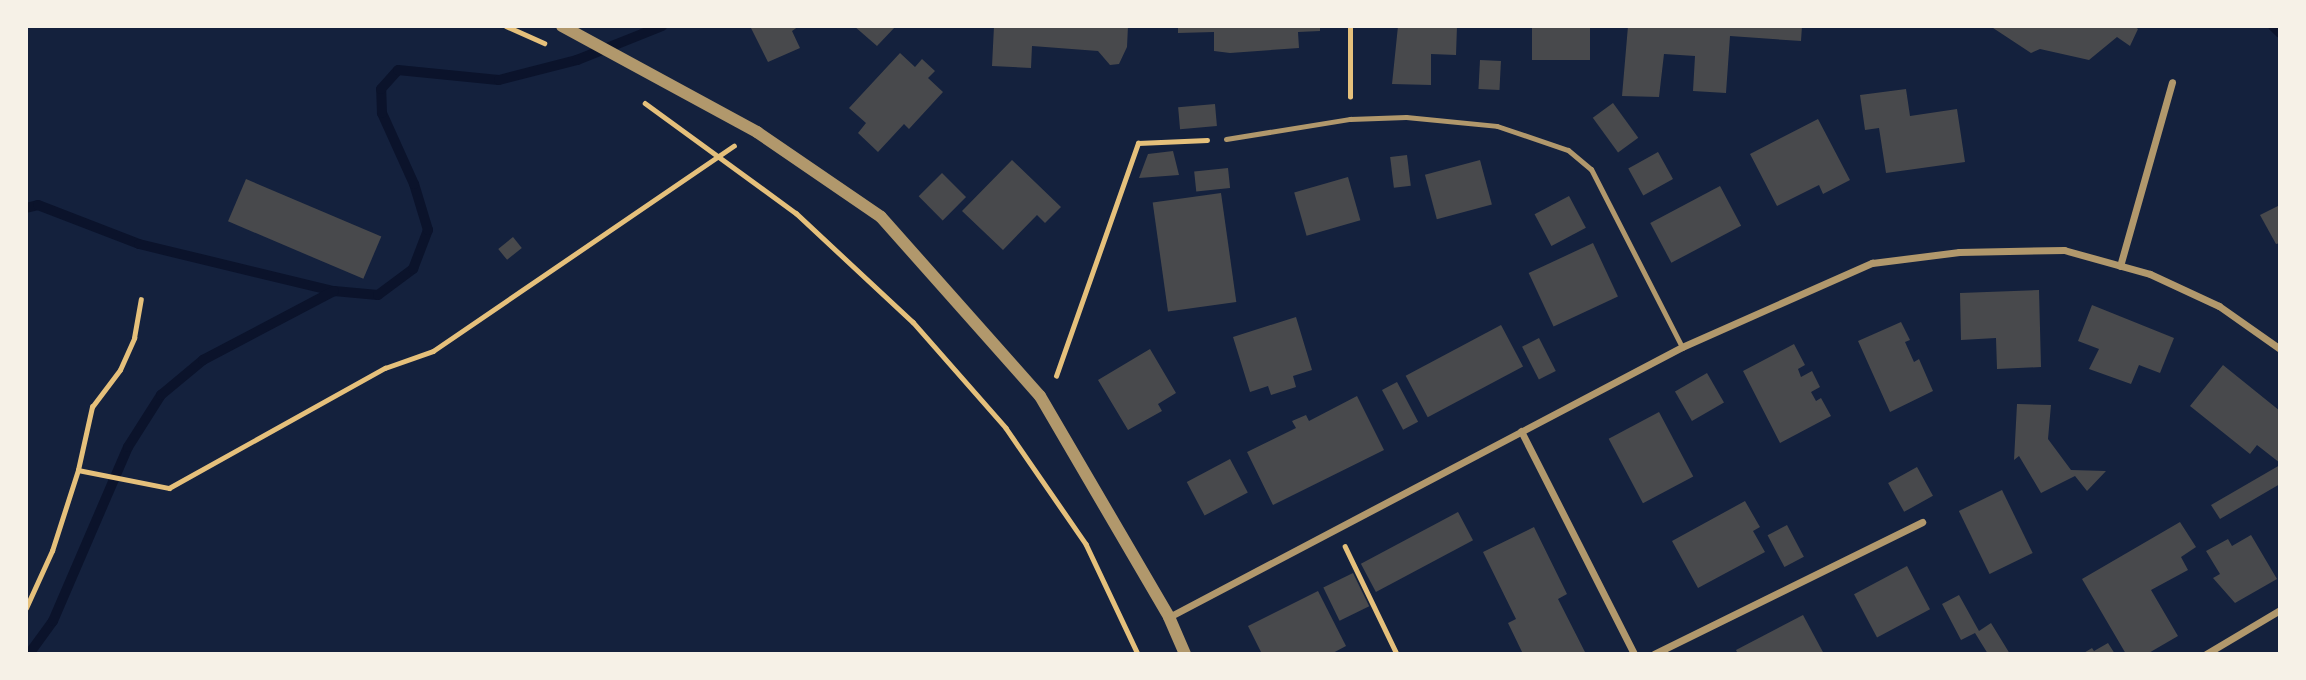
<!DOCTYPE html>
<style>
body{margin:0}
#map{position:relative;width:2306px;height:680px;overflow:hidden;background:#14213d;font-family:Cabin,sans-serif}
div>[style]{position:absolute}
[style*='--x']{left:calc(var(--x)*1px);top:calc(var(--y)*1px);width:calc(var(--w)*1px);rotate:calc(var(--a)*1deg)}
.stream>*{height:10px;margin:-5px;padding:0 5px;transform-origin:5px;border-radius:5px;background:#0b132b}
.building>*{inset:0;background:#48494c;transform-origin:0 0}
.path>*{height:4.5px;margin:-2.25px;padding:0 2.25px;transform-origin:2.25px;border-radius:2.25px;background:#e5c07b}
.service>*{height:5px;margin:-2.5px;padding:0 2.5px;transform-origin:2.5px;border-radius:2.5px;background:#b1986c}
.minor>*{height:7px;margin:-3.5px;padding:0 3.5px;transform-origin:3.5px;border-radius:3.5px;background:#b1986c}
.tertiary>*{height:12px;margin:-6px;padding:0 6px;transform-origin:6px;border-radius:6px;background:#b1986c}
span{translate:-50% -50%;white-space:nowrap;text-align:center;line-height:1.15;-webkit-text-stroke:6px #f6f1e7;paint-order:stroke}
.frame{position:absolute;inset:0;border:28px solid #f6f1e7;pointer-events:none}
</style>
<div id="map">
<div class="stream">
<i style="--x:2273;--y:26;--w:10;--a:45"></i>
<i style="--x:26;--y:208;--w:12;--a:-14"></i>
<i style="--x:38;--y:205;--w:108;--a:21.1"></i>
<i style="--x:139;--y:244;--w:201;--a:13.6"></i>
<i style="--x:334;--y:291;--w:44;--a:5.2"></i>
<i style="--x:378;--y:295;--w:44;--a:-36.6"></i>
<i style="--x:413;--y:269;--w:42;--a:-69"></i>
<i style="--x:428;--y:230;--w:48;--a:-106.9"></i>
<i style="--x:414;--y:184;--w:78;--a:-114.3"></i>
<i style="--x:382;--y:113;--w:24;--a:-92"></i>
<i style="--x:381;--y:89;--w:25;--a:-48"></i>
<i style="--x:398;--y:70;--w:101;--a:5.7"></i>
<i style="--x:499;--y:80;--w:81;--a:-14.4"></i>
<i style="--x:577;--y:60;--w:92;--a:-21.8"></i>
<i style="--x:29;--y:654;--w:41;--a:-54"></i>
<i style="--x:53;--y:621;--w:189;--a:-66.7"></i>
<i style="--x:128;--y:447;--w:62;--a:-57.6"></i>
<i style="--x:161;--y:395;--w:55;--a:-39.8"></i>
<i style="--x:203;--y:360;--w:148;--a:-27.8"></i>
</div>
<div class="building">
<i style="clip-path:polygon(750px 26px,799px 26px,792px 31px,800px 48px,768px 62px)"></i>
<i style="clip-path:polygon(854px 26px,896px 26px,877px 46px)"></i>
<i style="clip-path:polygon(994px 26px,1128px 26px,1127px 47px,1119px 64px,1110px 65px,1098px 51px,1032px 46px,1031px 68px,992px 66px)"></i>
<i style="clip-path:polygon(1178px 26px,1320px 26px,1320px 31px,1298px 32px,1299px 48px,1230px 53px,1214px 51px,1214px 32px,1178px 33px)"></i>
<i style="clip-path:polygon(1398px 26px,1457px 26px,1456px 55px,1431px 54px,1431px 85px,1392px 84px)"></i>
<i style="left:1532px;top:26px;width:58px;height:34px"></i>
<i style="clip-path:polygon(1628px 26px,1802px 26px,1801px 41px,1730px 36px,1726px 93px,1693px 91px,1695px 56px,1664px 54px,1659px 97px,1622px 96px)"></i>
<i style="clip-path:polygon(1990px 26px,2134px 26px,2138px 29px,2130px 46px,2117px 37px,2089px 60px,2040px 49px,2031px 53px)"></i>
<i style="clip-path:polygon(900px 53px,915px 67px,922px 59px,935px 71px,928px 78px,943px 92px,909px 129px,904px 124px,878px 152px,858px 133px,866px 123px,849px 108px)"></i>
<i style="left:1480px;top:60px;width:21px;height:29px;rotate:3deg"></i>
<i style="clip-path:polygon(1906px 89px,1910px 116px,1957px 109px,1965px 162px,1886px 173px,1879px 128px,1865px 130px,1860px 95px)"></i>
<i style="left:1613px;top:103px;width:43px;height:25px;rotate:54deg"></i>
<i style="left:1215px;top:104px;width:22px;height:37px;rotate:85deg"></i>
<i style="clip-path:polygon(1818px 119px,1850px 180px,1823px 194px,1819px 185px,1777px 206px,1750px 154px)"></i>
<i style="clip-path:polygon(1173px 151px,1179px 175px,1139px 178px,1148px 154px)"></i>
<i style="left:1658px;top:152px;width:31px;height:34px;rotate:61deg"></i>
<i style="left:1407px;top:155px;width:31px;height:17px;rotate:83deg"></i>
<i style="clip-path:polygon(1012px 160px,1061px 207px,1045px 223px,1037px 215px,1003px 250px,962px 211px)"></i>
<i style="left:1480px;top:160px;width:46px;height:57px;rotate:75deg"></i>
<i style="left:1228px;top:168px;width:20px;height:34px;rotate:84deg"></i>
<i style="left:942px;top:173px;width:34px;height:33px;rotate:45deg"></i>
<i style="left:1348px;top:177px;width:45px;height:56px;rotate:74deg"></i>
<i style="left:246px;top:179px;width:147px;height:46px;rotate:23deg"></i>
<i style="left:1720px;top:186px;width:45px;height:79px;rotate:62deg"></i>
<i style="left:1221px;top:193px;width:110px;height:69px;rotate:82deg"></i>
<i style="left:1569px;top:196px;width:36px;height:39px;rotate:62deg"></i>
<i style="clip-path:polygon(2280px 205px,2280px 243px,2276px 244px,2260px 215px)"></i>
<i style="left:513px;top:237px;width:14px;height:19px;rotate:51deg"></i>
<i style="left:1593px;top:243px;width:59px;height:71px;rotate:65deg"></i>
<i style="clip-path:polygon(2039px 290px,2041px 367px,1997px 369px,1996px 338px,1961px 340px,1960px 293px)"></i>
<i style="clip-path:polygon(2092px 305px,2174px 338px,2160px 373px,2139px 365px,2131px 384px,2089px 369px,2099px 349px,2078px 341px)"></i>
<i style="clip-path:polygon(1296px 317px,1312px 370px,1293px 376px,1296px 387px,1271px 395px,1268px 386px,1250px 392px,1233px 337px)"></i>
<i style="clip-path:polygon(1901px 322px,1910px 340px,1905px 342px,1914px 362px,1919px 359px,1933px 391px,1890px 412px,1858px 341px)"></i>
<i style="left:1501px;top:325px;width:47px;height:108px;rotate:62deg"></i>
<i style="left:1539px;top:338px;width:37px;height:19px;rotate:63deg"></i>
<i style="clip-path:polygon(1794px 344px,1805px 365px,1798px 369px,1801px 377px,1812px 371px,1820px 387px,1811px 392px,1816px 401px,1821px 398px,1831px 416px,1780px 443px,1743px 371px)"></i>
<i style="clip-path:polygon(1150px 349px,1176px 393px,1158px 404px,1162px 411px,1128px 430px,1098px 380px)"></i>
<i style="clip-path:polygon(2223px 365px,2280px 411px,2280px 463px,2257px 445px,2250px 454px,2190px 406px)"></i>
<i style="left:1707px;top:373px;width:34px;height:37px;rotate:60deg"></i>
<i style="left:1397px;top:382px;width:45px;height:17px;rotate:62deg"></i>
<i style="clip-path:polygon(1357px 396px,1384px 450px,1273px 505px,1247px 452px,1296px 428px,1292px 421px,1306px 415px,1309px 421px)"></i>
<i style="clip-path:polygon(2017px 404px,2051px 405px,2048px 439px,2071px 470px,2106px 471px,2087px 491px,2075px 476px,2041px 493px,2019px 456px,2014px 460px)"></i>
<i style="left:1659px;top:412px;width:73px;height:57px;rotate:62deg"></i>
<i style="left:1230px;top:459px;width:38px;height:49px;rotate:62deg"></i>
<i style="clip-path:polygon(2280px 465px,2280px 484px,2220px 519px,2211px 505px)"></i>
<i style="left:1917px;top:467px;width:33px;height:33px;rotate:61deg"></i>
<i style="left:2002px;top:490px;width:70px;height:48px;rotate:64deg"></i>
<i style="clip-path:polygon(1745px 501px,1760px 527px,1753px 531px,1765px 552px,1698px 588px,1672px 541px)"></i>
<i style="left:1458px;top:512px;width:32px;height:110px;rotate:62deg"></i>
<i style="clip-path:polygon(2180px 522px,2196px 547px,2181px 557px,2188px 570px,2151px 590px,2178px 636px,2147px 654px,2126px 654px,2082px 579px)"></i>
<i style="left:1787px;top:525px;width:36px;height:22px;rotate:62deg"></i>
<i style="clip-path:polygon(1534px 527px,1567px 594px,1558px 599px,1586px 654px,1523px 654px,1508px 623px,1516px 619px,1483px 552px)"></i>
<i style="clip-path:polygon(2251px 535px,2277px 579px,2235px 603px,2213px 578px,2220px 574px,2206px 551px,2228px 539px,2232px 546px)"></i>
<i style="left:1907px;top:566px;width:49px;height:60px;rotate:62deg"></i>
<i style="left:1353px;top:573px;width:37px;height:33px;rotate:64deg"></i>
<i style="clip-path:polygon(1318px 591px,1346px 646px,1331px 654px,1262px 654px,1248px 626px)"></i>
<i style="clip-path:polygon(1959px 595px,1979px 631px,1991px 623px,2010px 654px,1988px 654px,1975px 633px,1961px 640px,1942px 604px)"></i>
<i style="clip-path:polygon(1803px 615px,1824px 654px,1738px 654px,1736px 650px)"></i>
<i style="clip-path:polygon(2108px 643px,2115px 654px,2082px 654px,2092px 648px,2094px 651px)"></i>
</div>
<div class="path">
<i style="--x:506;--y:26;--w:42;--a:24.1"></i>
<i style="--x:1350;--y:97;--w:71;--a:-90"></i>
<i style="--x:645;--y:103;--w:187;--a:36.1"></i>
<i style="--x:796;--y:213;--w:160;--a:43"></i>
<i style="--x:913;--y:322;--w:141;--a:48.7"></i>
<i style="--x:1006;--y:428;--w:141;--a:55.4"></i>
<i style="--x:1086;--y:544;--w:122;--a:64.7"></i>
<i style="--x:1056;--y:376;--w:247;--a:-70.6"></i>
<i style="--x:1138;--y:143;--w:69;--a:-2.5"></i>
<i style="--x:78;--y:470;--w:65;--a:-77.5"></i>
<i style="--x:92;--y:407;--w:46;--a:-52.9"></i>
<i style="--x:120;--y:370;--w:35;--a:-66"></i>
<i style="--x:134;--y:338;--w:39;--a:-80"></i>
<i style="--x:1345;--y:546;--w:120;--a:64.3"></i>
<i style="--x:26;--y:608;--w:63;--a:-65.5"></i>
<i style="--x:52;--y:551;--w:85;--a:-72.2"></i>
<i style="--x:78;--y:470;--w:93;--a:11.2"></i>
<i style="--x:169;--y:488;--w:247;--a:-29.1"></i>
<i style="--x:385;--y:368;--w:51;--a:-19.5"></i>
<i style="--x:433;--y:351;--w:364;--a:-34.3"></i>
</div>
<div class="service">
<i style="--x:1226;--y:139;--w:126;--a:-9.2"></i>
<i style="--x:1350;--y:119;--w:56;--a:-2"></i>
<i style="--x:1406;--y:117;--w:91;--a:5.6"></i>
<i style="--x:1497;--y:126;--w:75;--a:18.7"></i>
<i style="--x:1568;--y:150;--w:30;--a:40"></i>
<i style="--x:1591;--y:169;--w:200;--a:62.9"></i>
</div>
<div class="minor">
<i style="--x:2120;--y:266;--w:191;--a:-74.2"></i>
<i style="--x:1521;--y:431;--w:250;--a:63.1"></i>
<i style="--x:1169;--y:617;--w:580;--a:-27.76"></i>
<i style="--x:1682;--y:347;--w:208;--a:-23.9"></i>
<i style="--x:1872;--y:263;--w:88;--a:-7.2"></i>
<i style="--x:1959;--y:252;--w:105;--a:-1.1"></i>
<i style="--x:2064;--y:250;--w:89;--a:15.6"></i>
<i style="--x:2150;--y:274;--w:76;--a:24.9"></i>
<i style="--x:2219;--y:306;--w:75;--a:35.2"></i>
<i style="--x:1654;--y:654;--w:299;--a:-26.2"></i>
<i style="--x:2206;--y:654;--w:86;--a:-30.7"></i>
</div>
<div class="tertiary">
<i style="--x:562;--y:26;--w:222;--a:28.5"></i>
<i style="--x:757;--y:132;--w:150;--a:34.4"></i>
<i style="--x:881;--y:217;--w:239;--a:48.4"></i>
<i style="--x:1040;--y:396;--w:256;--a:59.7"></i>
<i style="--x:1169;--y:617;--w:40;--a:66.6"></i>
</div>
<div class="frame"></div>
</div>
